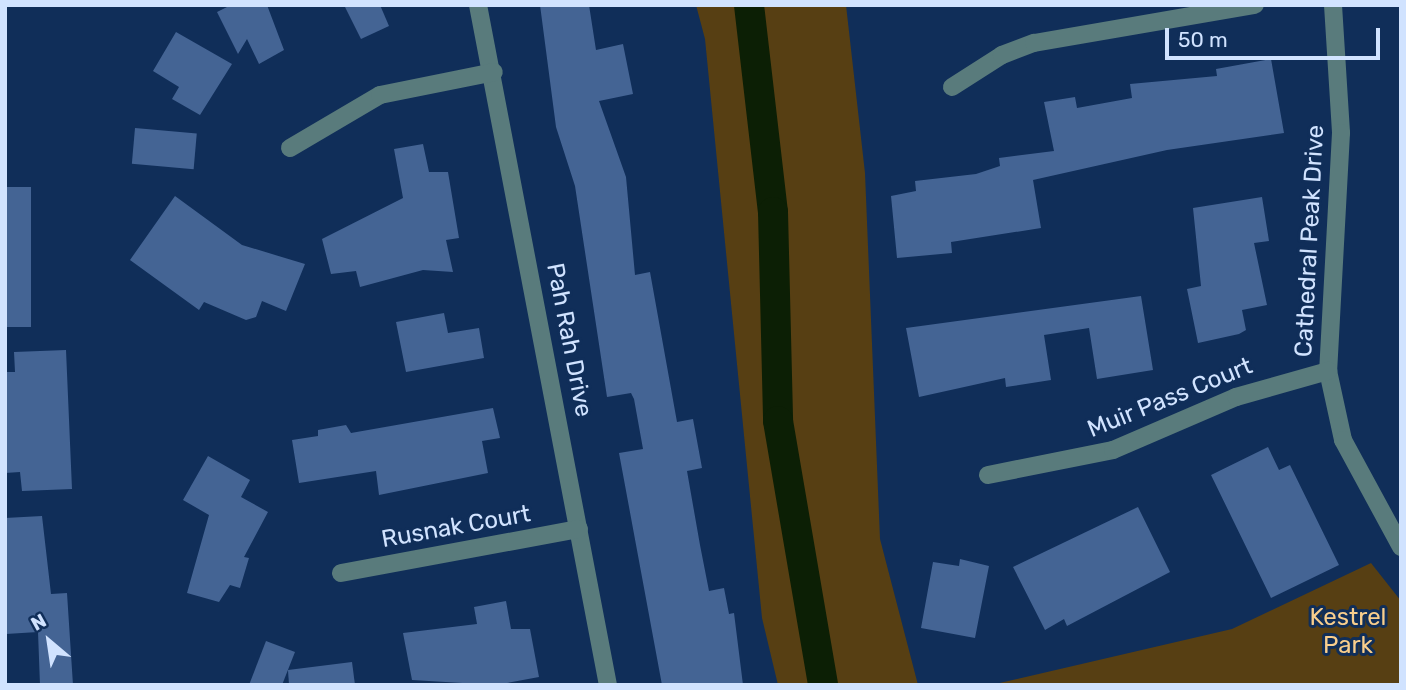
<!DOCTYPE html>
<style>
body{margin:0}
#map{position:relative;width:1406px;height:690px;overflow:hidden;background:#102e59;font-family:Rubik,sans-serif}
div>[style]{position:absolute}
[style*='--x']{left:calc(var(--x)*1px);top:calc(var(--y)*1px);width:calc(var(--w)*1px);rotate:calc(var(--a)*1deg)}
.green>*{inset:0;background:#573f13}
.canal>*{height:30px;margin:-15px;padding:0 15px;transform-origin:15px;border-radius:15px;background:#0c1f05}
.building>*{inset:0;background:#446494;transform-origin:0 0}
.minor>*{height:18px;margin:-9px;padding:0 9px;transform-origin:9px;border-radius:9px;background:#597b7c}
span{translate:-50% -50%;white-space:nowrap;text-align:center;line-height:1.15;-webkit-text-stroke:6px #102e59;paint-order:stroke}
.street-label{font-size:24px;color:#d1e3ff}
.park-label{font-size:24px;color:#f9ce8c}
.frame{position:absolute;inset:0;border:7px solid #d1e3ff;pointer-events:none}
.north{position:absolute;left:14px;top:606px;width:70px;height:70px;-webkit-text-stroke:5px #102e59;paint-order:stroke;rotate:331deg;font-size:19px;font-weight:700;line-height:28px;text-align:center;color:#d1e3ff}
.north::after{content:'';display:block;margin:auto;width:24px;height:32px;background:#d1e3ff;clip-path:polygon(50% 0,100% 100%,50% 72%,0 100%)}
.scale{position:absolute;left:1165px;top:28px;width:215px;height:32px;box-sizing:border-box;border:4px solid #d1e3ff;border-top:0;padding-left:9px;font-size:21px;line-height:24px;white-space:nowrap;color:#d1e3ff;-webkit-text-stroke:5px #102e59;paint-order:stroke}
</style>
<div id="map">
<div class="green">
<i style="clip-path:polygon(696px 5px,846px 5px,865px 173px,880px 539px,918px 685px,778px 685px,762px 618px,705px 39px)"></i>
<i style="clip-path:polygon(1371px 563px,1401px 601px,1401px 685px,991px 685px,1232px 629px)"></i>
</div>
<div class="canal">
<i style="--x:749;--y:5;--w:208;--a:83.4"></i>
<i style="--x:773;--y:212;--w:209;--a:88.6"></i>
<i style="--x:778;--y:421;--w:268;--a:80.3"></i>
</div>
<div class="building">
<i style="clip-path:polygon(231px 5px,267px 5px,284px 50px,259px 64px,247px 39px,238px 54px,217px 12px)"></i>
<i style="clip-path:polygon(344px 5px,380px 5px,389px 26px,361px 39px)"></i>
<i style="clip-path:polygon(540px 5px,589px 5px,596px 50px,623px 44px,633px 94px,599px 101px,626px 177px,635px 275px,650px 272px,677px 422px,693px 419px,702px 468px,687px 471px,700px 545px,709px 591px,724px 588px,729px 614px,734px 613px,743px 685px,662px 685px,619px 453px,643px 449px,634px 399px,631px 393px,607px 397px,575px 186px,556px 127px)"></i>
<i style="clip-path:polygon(176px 32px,232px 64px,200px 115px,172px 99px,179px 87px,153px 71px)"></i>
<i style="clip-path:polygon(1271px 59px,1284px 133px,1167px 150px,1033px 180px,1041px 228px,951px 242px,952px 253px,897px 258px,891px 196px,916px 191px,915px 181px,976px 174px,1000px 166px,999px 158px,1054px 151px,1044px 102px,1075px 97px,1077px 108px,1132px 98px,1130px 84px,1217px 76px,1216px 69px)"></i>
<i style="left:135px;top:128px;width:62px;height:36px;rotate:5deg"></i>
<i style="clip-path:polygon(423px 144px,429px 172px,448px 172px,459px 238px,446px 240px,453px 272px,423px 270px,360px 287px,356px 271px,331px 274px,322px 239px,403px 198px,394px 149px)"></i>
<i style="left:5px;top:187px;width:26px;height:140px"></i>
<i style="clip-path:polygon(175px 196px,242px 245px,305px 264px,286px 311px,262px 301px,256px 317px,246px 320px,204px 302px,199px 310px,130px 260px)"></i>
<i style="clip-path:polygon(1262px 197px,1269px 241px,1254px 243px,1267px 305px,1242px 310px,1246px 330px,1239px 334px,1198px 343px,1187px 289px,1201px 286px,1193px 208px)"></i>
<i style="clip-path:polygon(1141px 296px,1153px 370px,1097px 379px,1089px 328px,1044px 335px,1051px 380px,1006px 387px,1005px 378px,919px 397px,906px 328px)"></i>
<i style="clip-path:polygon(444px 313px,448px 333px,479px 328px,484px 358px,406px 372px,396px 322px)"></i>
<i style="clip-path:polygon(66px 350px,72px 489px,22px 491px,20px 472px,5px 473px,5px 372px,15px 372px,14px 352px)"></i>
<i style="clip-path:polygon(493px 408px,500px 438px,482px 441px,488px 473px,379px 495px,376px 471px,299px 483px,292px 440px,318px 436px,318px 430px,346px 425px,351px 433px)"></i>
<i style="clip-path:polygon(1268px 447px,1279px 470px,1290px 465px,1339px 565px,1271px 598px,1211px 475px)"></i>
<i style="clip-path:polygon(208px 456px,250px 480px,241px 497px,268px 512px,244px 557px,249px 558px,240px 588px,230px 585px,219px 602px,187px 593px,209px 515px,183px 500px)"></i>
<i style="clip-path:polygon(1138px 507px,1170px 572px,1067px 626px,1064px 619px,1045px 630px,1013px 567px)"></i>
<i style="clip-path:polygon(42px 516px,51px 594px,67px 593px,73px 685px,40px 685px,38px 632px,6px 634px,5px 518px)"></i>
<i style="clip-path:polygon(960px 559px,989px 566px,975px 638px,921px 628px,933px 562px,959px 566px)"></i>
<i style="clip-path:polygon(506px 601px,511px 629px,530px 629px,539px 677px,496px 685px,412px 680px,403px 633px,477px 624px,474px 607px)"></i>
<i style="clip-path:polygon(266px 641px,295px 652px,282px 685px,249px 685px)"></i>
<i style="clip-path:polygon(352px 662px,355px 685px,289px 685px,288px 670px)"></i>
</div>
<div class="minor">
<i style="--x:478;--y:5;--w:692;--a:79.18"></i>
<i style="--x:1333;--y:5;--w:128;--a:86.4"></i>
<i style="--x:1341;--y:133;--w:238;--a:93.1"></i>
<i style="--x:1328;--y:371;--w:71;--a:77.7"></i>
<i style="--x:1343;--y:440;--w:122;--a:61.5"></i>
<i style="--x:952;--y:87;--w:59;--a:-32.6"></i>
<i style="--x:1002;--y:55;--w:34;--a:-21"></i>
<i style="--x:1034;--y:43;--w:224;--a:-9.8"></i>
<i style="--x:290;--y:148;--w:104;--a:-30.5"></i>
<i style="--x:380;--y:95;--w:116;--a:-11.4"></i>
<i style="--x:988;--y:475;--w:127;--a:-11.3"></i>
<i style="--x:1113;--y:450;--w:134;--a:-23.3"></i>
<i style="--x:1236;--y:397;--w:96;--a:-15.8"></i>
<i style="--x:341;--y:573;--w:242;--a:-10.5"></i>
</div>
<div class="street-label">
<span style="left:1310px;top:241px;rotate:-87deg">Cathedral Peak Drive</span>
<span style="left:569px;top:340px;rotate:79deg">Pah Rah Drive</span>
<span style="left:1170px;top:398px;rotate:-22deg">Muir Pass Court</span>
<span style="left:456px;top:527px;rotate:-10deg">Rusnak Court</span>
</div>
<div class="park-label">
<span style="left:1348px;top:632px">Kestrel<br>Park</span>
</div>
<div class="frame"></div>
<div class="north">N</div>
<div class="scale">50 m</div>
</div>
